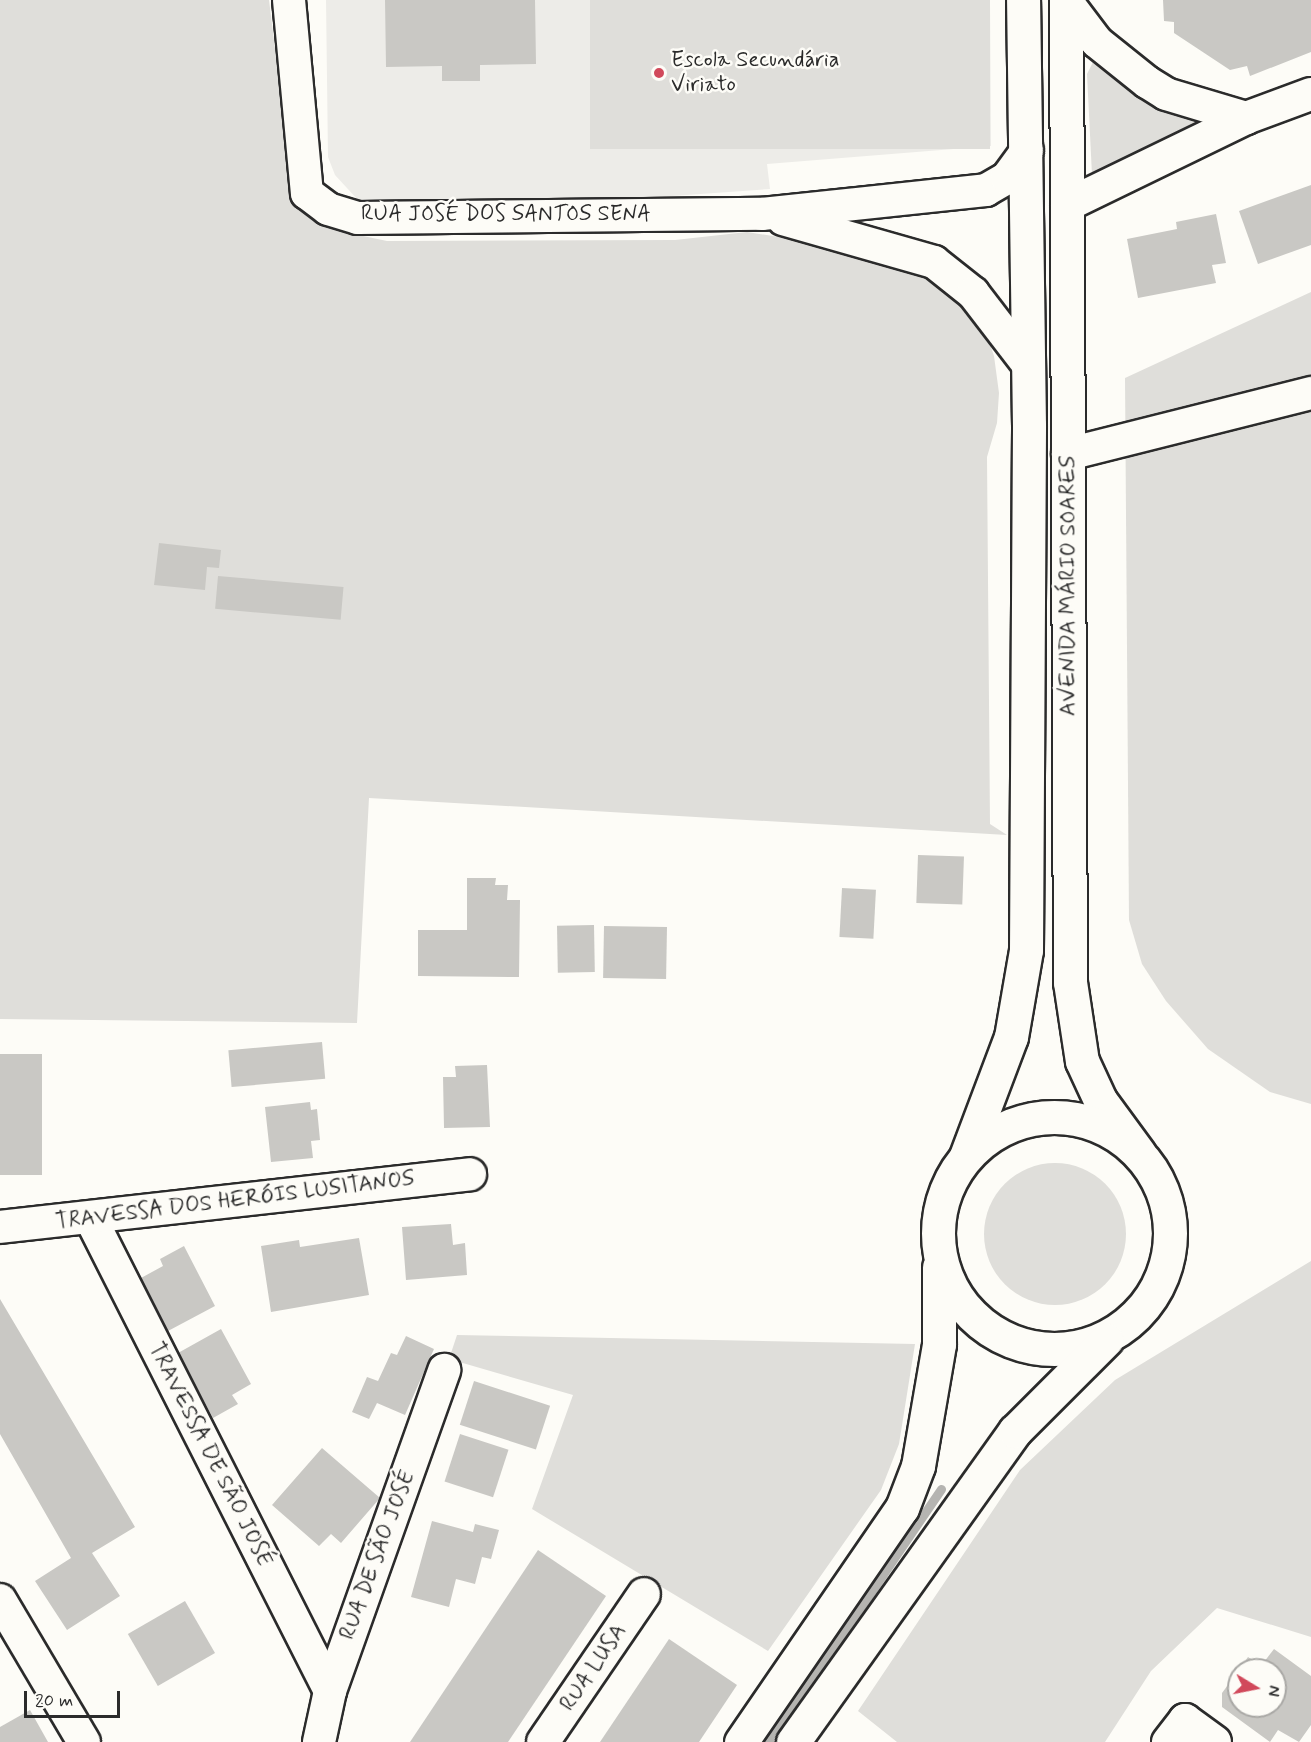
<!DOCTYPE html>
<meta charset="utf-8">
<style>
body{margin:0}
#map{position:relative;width:1311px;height:1742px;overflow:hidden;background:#fdfcf7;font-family:Mynerve,sans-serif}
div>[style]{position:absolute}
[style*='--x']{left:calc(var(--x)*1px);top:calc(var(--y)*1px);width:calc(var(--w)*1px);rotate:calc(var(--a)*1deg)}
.built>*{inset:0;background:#edece8}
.green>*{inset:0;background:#dfdeda;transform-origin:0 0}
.round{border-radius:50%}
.stream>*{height:9px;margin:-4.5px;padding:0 4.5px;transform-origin:4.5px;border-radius:4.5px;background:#b5b4b1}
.building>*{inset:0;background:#c9c8c4;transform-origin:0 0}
.roads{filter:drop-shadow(2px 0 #2b2b2b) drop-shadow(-2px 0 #2b2b2b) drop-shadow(0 2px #2b2b2b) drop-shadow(0 -2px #2b2b2b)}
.minor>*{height:32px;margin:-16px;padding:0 16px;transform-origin:16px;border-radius:16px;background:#fdfcf7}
.major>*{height:33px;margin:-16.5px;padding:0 16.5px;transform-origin:16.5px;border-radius:16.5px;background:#fdfcf7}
.major>.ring{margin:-16.5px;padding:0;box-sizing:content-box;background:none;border:33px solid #fdfcf7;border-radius:50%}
.dots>*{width:16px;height:16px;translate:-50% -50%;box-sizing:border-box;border:3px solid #fdfcf7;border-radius:50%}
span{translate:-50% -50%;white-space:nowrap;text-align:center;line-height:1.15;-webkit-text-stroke:5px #fdfcf7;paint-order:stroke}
.poi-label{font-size:22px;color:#2b2b2b}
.left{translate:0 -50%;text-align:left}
.street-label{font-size:22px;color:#2b2b2b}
.north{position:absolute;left:1227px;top:1658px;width:60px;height:60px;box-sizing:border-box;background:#fdfcf7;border:2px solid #a9a8a5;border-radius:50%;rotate:100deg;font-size:16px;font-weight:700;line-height:24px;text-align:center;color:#2b2b2b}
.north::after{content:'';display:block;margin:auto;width:21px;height:27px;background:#d1495b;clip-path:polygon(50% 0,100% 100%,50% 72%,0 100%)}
.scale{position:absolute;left:24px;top:1691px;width:96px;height:27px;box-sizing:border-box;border:3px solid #2b2b2b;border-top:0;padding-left:8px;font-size:18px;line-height:21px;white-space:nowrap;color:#2b2b2b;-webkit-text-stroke:4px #fdfcf7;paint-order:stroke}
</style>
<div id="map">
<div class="built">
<i style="clip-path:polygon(326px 0,990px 0,991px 146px,767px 164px,770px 189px,644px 198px,358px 200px,335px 175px,328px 157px)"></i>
</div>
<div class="green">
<i style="clip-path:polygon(0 0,269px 0,292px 185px,319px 220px,344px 232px,387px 241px,675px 240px,747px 232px,836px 246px,907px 268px,959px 296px,982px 321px,994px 356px,999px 393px,997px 423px,987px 457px,990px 824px,1007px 835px,369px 798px,357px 1023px,0 1019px)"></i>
<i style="left:590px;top:0;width:400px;height:149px"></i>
<i style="clip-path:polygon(1094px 60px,1101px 60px,1208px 120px,1092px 175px,1087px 74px)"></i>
<i style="clip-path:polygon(1311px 292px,1311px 1104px,1270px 1092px,1208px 1049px,1166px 1001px,1142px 964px,1129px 920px,1125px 378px)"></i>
<i class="round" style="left:984px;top:1163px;width:142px;height:142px"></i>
<i style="clip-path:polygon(1311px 1261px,1311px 1637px,1217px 1608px,1151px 1671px,1105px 1742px,897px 1742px,858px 1711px,1020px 1470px,1115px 1380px)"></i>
<i style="clip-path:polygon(457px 1335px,915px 1344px,899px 1444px,881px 1490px,768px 1651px,532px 1509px,573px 1395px,449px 1359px)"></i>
</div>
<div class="stream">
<i style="--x:769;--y:1742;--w:306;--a:-55.8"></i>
</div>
<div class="building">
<i style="clip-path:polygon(385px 0,535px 0,536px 64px,480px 65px,480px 81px,442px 81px,442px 66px,386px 67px)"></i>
<i style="clip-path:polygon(1163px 0,1311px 0,1311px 52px,1250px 76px,1247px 66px,1230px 70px,1174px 33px,1174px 22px,1164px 21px)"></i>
<i style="clip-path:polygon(1311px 185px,1311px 245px,1258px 264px,1239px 211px)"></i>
<i style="clip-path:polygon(1216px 214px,1226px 263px,1212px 265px,1216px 283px,1138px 298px,1127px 239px,1177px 229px,1176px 222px)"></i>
<i style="clip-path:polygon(159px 543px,221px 550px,219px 568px,207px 567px,205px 590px,154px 585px)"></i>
<i style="left:218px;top:576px;width:126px;height:33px;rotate:5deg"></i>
<i style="left:918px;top:855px;width:46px;height:48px;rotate:2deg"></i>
<i style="clip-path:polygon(467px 878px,496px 878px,495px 885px,508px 885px,507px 900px,520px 900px,519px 977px,418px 976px,418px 930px,467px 930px)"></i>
<i style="left:842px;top:888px;width:34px;height:49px;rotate:3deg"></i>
<i style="left:594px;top:925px;width:47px;height:37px;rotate:89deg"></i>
<i style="left:604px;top:926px;width:63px;height:52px;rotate:1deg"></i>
<i style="left:322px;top:1042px;width:37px;height:94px;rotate:85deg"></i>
<i style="left:0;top:1054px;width:42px;height:121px"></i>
<i style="clip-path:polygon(487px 1065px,490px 1127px,444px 1128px,443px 1077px,456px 1077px,455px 1066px)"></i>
<i style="clip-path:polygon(310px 1102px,311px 1110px,317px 1109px,320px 1140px,311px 1141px,313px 1158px,271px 1162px,265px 1107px)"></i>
<i style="clip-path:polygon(451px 1224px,453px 1245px,465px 1243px,467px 1275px,406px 1280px,402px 1227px)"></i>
<i style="clip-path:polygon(359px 1238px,369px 1295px,271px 1312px,261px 1246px,299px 1240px,300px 1247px)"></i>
<i style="clip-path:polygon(184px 1246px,215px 1306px,168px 1331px,141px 1278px,163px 1266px,160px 1259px)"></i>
<i style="clip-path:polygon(0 1299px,135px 1527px,92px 1553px,120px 1596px,67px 1630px,35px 1581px,71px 1558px,0 1434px)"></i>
<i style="clip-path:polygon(221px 1329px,251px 1384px,232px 1395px,238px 1404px,213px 1418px,178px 1353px)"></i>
<i style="clip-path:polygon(406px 1336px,434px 1349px,405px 1415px,377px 1403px,369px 1419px,352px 1412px,367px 1377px,378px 1381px,391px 1353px,397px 1355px)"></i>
<i style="left:474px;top:1381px;width:80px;height:46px;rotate:18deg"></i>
<i style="left:460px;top:1434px;width:51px;height:50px;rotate:18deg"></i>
<i style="clip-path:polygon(322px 1448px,380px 1498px,341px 1543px,331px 1534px,319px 1546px,272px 1505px)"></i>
<i style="clip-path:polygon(432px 1521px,473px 1532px,475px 1524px,499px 1530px,491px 1559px,482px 1557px,475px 1584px,456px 1579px,449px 1607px,411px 1597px)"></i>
<i style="clip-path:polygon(538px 1550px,606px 1596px,508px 1742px,410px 1742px)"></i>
<i style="left:185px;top:1601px;width:60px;height:66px;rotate:60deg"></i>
<i style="clip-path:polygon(669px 1639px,737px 1685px,699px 1742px,600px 1742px)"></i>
<i style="clip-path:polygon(1274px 1649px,1311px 1676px,1311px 1725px,1299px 1742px,1278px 1730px,1270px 1742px,1222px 1707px,1222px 1693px,1239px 1670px,1239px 1706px,1275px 1706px,1275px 1670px,1239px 1670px,1248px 1657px,1261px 1666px)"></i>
<i style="clip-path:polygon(30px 1710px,48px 1742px,0 1742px,0 1727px)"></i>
</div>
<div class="roads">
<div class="minor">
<i style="--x:289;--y:0;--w:194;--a:84.7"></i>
<i style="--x:307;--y:193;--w:26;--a:37"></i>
<i style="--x:328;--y:209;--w:31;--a:17"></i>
<i style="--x:358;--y:218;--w:404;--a:-0.6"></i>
<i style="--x:762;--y:214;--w:225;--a:-6.1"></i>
<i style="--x:986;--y:190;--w:24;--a:-30"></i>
<i style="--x:1007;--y:178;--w:34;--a:-54"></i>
<i style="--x:1066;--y:1;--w:51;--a:52.9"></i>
<i style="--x:1097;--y:42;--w:64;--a:38.7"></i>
<i style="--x:1147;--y:82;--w:22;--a:32"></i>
<i style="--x:1166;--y:94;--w:84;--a:16.7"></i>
<i style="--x:1067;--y:205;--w:199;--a:-25.9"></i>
<i style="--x:1246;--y:118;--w:69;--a:-20.3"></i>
<i style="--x:783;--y:219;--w:157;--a:15.9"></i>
<i style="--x:934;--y:262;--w:50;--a:38.5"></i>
<i style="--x:973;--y:293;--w:88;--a:52.4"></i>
<i style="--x:1068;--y:454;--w:251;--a:-14.1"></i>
<i style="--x:91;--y:1219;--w:529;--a:63.14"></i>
<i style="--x:0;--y:1227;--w:473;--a:-6.4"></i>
<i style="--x:0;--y:1600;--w:165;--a:59.4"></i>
<i style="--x:319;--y:1742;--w:52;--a:-77.8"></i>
<i style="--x:330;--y:1691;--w:341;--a:-70.4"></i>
<i style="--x:543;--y:1742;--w:179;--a:-55.7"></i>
<i style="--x:1168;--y:1742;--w:28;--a:-52"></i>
<i style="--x:1185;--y:1720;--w:37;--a:36"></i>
</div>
<div class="major">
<i style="--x:1066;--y:0;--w:982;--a:89.77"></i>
<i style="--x:1070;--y:982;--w:80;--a:81.4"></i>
<i style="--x:1082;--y:1061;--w:43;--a:65.2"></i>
<i style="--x:1100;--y:1100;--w:66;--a:53.7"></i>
<i class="ring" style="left:938px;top:1117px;width:199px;height:199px"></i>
<i style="--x:966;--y:1156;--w:127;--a:-69.3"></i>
<i style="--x:1011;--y:1037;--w:88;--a:-80.2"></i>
<i style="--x:1026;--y:950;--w:525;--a:-89.67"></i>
<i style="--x:1029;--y:425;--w:425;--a:-90.8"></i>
<i style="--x:741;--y:1742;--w:284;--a:-55.5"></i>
<i style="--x:902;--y:1508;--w:45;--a:-69.1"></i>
<i style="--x:918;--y:1466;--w:124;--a:-80.2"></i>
<i style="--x:939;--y:1344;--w:77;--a:-90"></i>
<i style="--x:793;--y:1742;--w:382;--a:-54.5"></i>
<i style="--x:1015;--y:1431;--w:129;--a:-45"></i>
</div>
</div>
<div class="dots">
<i style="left:659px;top:73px;background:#d1495b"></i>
</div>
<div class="poi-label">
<span class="left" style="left:671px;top:73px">Escola Secundária<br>Viriato</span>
</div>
<div class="street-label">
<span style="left:506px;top:215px">RUA JOSÉ DOS SANTOS SENA</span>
<span style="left:1069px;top:586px;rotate:-90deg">AVENIDA MÁRIO SOARES</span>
<span style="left:235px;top:1201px;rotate:-7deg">TRAVESSA DOS HERÓIS LUSITANOS</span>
<span style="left:210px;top:1455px;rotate:63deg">TRAVESSA DE SÃO JOSÉ</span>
<span style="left:378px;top:1555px;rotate:-70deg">RUA DE SÃO JOSÉ</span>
<span style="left:594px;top:1668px;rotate:-56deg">RUA LUSA</span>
</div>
<div class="north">N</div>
<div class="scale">20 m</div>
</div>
